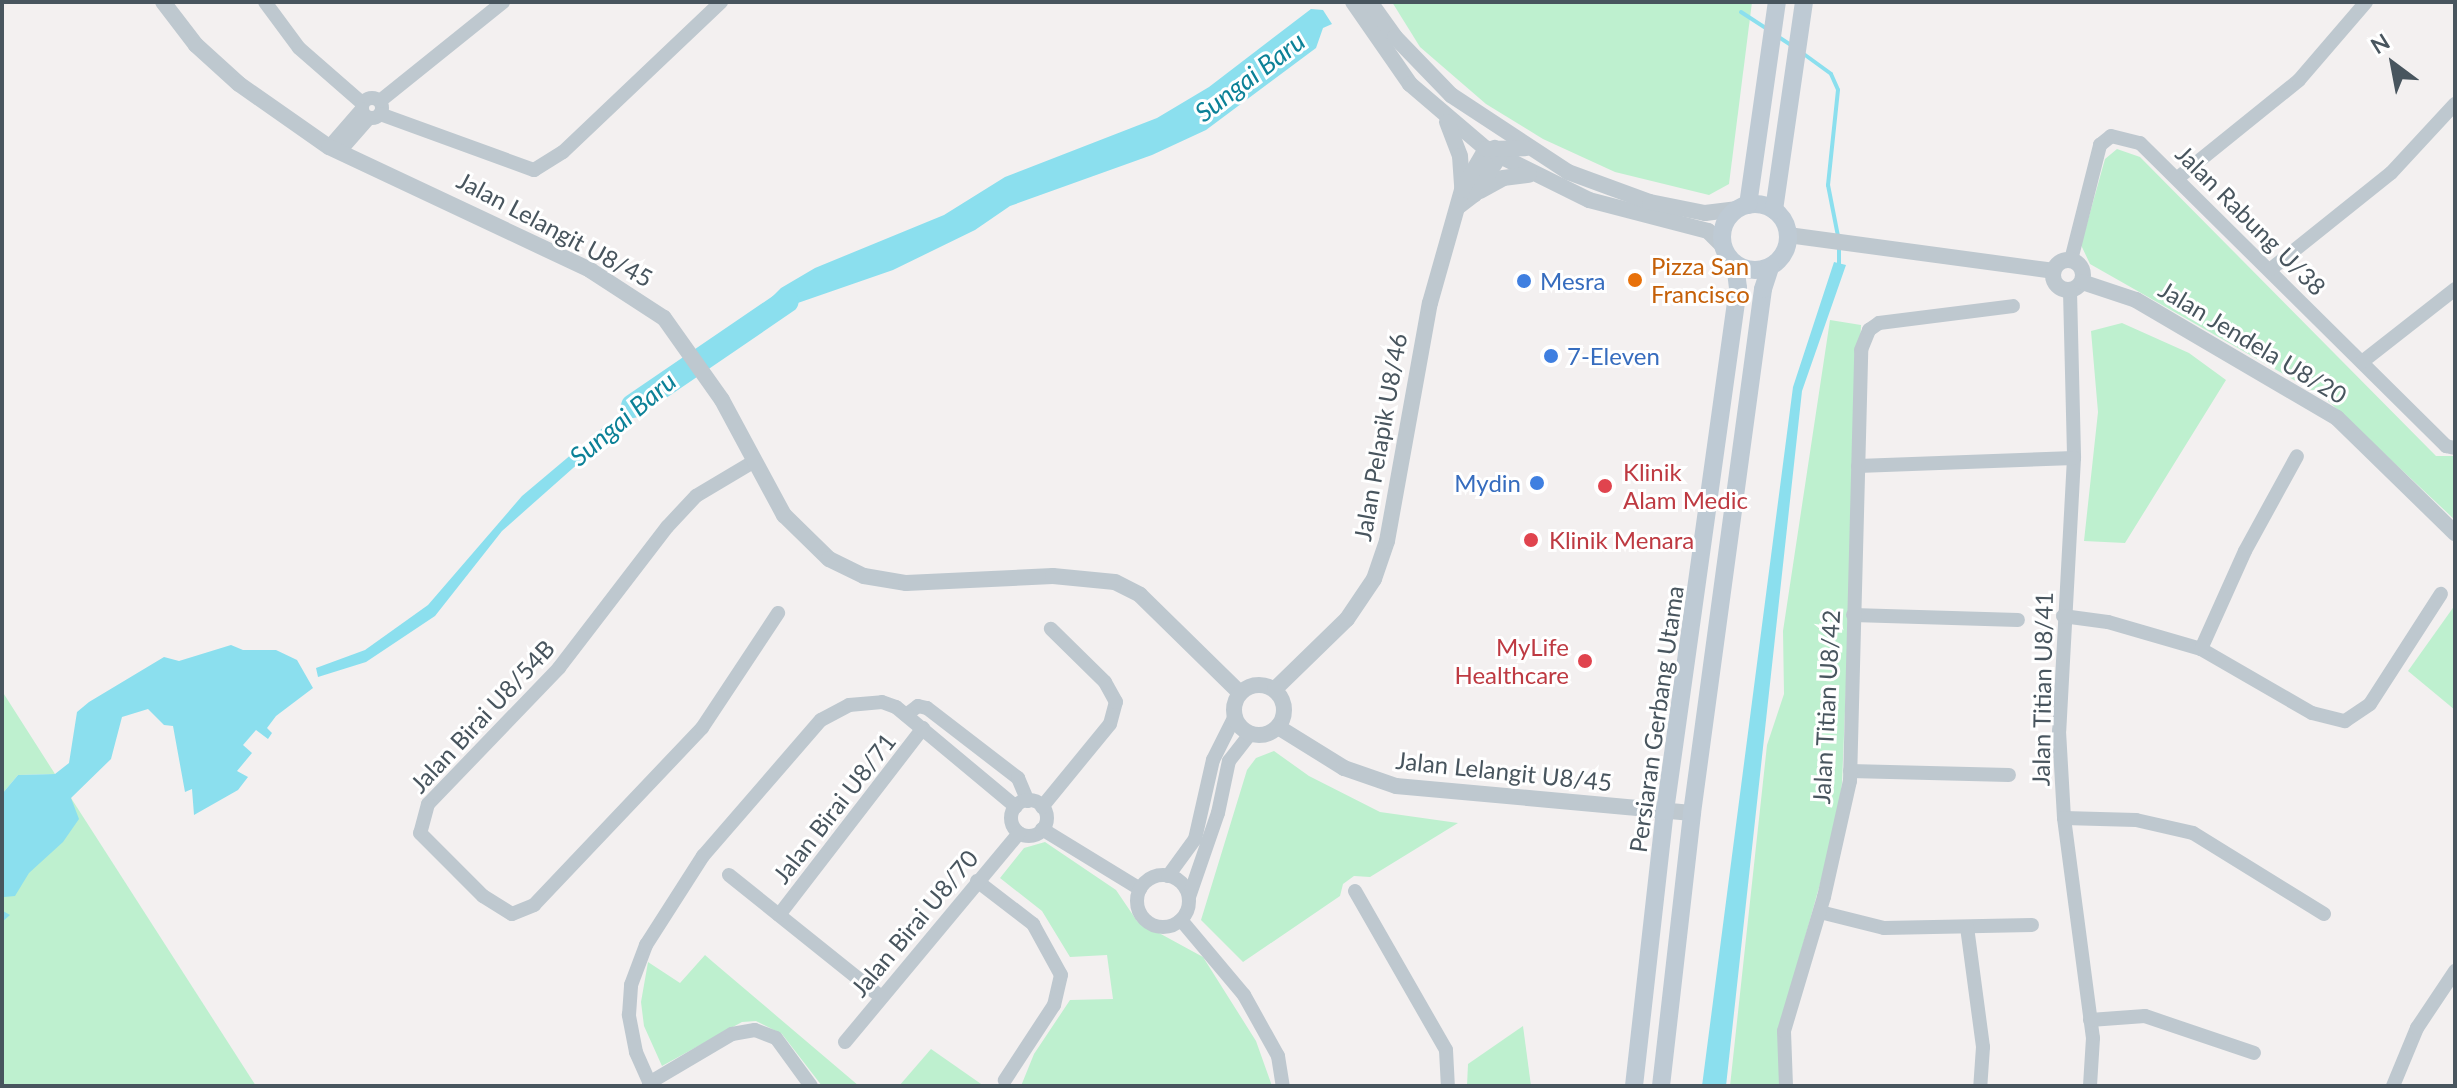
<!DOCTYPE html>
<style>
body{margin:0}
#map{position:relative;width:2457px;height:1088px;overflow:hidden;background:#f3f0f0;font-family:Lato,sans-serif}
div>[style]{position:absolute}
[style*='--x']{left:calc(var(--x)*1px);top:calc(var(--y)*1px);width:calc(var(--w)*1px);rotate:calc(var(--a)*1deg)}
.green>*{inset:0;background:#bef0cf}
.water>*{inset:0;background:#8bdfee}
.stream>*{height:4px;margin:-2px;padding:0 2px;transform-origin:2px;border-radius:2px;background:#8bdfee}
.river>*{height:24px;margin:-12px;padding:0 12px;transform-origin:12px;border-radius:12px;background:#8bdfee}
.minor>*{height:14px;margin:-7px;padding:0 7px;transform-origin:7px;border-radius:7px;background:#bec8cf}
.minor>.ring{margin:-7px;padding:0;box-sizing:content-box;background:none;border:14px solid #bec8cf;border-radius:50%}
.tertiary>*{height:16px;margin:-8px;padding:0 8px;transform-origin:8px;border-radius:8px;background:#bec8cf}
.tertiary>.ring{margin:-8px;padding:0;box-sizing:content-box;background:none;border:16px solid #bec8cf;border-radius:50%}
.secondary>*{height:18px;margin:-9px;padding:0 9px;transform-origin:9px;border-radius:9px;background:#becad4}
.secondary>.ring{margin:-9px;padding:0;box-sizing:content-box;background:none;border:18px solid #becad4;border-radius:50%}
.dots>*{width:22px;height:22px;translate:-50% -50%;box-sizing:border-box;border:4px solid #fff;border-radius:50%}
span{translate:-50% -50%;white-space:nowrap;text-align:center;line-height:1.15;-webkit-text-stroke:6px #fff;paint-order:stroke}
.street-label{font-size:24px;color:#48555e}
.food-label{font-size:24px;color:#c56008}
.left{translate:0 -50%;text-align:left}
.shop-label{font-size:24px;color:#366cbe}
.right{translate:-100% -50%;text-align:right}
.health-label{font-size:24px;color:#be3a42}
.water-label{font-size:26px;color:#0b8197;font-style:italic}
.frame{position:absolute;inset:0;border:4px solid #48555e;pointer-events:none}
.north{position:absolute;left:2353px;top:24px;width:80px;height:80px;-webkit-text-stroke:6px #fff;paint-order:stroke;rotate:328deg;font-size:22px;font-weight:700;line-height:32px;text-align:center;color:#48555e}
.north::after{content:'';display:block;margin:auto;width:28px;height:36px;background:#48555e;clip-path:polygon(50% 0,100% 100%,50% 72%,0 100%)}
</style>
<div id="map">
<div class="green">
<i style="clip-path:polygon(1392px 2px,1752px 2px,1729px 184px,1709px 195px,1615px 172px,1543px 139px,1486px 104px,1420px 47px)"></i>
<i style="clip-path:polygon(2117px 149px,2140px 157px,2436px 456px,2455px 456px,2455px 520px,2324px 397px,2090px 264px,2081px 245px,2105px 159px)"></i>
<i style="clip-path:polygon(1830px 320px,1861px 325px,1842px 783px,1836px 827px,1779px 1030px,1779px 1086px,1730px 1086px,1767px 745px,1784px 694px,1783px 631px)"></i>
<i style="clip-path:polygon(2122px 323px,2189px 353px,2226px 380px,2125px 543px,2084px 541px,2098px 412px,2091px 331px)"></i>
<i style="clip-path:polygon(2455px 605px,2455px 710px,2408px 671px)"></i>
<i style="clip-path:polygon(2px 691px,55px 774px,18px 775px,2px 794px)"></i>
<i style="clip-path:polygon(1274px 751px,1309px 776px,1380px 812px,1458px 823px,1370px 877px,1354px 876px,1343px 884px,1340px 896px,1243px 962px,1201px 920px,1247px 770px,1256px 758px)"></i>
<i style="clip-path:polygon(71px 798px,256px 1086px,2px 1086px,2px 842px)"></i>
<i style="clip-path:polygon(1045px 842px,1116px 890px,1137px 921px,1203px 957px,1256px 1041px,1272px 1086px,1021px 1086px,1034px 1054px,1070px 1000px,1113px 999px,1107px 955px,1070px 957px,1042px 911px,1000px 878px,1024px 848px)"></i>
<i style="clip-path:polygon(705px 955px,713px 962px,859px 1086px,822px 1086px,782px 1034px,756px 1021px,742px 1022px,662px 1066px,644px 1026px,641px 1002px,648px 962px,680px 983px)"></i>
<i style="clip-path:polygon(1523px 1026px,1531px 1086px,1467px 1086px,1468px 1064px)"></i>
<i style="clip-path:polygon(931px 1049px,984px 1086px,899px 1086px)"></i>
</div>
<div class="water">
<i style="clip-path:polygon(1311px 9px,1323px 10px,1332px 24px,1323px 28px,1316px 48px,1206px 130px,1152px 155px,1010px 206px,975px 230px,893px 270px,792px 305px,763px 322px,756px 313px,781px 288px,815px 268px,944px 215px,1005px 177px,1157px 118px,1209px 87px)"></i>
<i style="clip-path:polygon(1834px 262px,1846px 265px,1802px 391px,1726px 1086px,1702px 1086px,1793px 387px)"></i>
<i style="clip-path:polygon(655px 384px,660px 391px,502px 531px,435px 616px,366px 662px,318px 677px,316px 668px,365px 650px,428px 605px,522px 496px)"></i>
<i style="clip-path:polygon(231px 645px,243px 650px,276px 650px,297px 660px,313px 688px,276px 716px,267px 728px,272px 733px,268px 739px,256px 730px,243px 745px,252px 753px,237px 771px,248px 777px,238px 790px,194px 815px,192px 789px,185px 792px,173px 726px,164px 725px,148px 709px,122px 717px,111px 759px,71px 798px,79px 819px,63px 842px,29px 873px,15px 896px,4px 897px,3px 911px,10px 915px,2px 922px,2px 794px,18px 775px,55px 774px,69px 763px,77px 712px,89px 702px,164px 657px,179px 661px)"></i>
</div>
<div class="stream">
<i style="--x:1741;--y:12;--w:31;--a:33"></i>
<i style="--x:1777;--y:36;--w:20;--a:33"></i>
<i style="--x:1801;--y:52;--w:37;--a:36"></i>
<i style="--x:1831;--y:74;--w:17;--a:66"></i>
<i style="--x:1838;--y:90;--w:96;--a:96"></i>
<i style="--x:1828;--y:185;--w:52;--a:78.9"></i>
<i style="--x:1839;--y:268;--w:23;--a:-90"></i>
</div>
<div class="river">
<i style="--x:633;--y:406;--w:186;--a:-34.3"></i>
</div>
<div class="minor">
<i style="--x:265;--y:2;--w:57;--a:53.5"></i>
<i style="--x:299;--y:48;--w:84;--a:41.1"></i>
<i class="ring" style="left:362px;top:98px;width:6px;height:6px"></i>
<i style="--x:380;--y:101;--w:158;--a:-38.8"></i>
<i style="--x:380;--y:114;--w:164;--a:20"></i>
<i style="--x:534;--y:170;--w:34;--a:-32"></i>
<i style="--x:563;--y:152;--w:218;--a:-43.5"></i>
<i style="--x:329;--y:147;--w:50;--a:-49"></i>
<i style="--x:339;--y:152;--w:45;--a:-48.6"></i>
<i style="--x:2179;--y:177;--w:154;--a:-38.9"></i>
<i style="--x:2299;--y:80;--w:103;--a:-49.3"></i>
<i style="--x:2071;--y:260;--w:119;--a:-75.8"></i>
<i style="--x:2100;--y:145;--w:14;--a:-39"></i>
<i style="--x:2111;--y:136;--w:30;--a:14"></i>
<i style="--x:2140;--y:143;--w:431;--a:44.7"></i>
<i style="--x:2446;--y:446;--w:9;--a:13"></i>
<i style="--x:2271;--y:269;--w:154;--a:-38.7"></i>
<i style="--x:2391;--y:173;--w:94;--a:-47.2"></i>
<i style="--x:2070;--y:291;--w:167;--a:88.6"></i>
<i style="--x:2074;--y:458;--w:273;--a:93.1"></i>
<i style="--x:2059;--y:731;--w:87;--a:86.7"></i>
<i style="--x:2064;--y:818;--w:222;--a:82.5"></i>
<i style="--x:2093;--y:1038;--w:48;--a:93.6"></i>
<i style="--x:2362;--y:362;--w:118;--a:-38.1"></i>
<i style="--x:753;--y:462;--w:66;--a:149.2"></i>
<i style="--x:696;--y:496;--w:42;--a:133.1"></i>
<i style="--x:667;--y:527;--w:178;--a:127.5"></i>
<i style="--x:559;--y:668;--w:189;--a:133.9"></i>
<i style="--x:428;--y:804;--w:30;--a:105"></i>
<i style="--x:420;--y:833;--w:89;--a:45"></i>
<i style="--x:483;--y:896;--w:34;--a:32"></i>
<i style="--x:512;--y:914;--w:24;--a:-22"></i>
<i style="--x:534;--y:905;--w:244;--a:-46.5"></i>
<i style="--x:702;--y:728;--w:138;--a:-56.5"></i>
<i style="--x:1858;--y:466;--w:216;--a:-2.1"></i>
<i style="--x:1853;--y:615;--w:165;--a:1.7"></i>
<i style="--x:2063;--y:616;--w:45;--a:7.6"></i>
<i style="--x:2108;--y:622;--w:97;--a:16.2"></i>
<i style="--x:2201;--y:649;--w:128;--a:30"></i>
<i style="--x:2312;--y:713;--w:34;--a:14"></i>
<i style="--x:2345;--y:721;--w:30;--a:-34"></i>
<i style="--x:2370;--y:704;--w:131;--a:-57.2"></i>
<i style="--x:2201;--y:649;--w:107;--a:-65.8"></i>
<i style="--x:2245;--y:551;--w:108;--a:-61.3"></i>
<i style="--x:906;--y:715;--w:15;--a:-37"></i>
<i style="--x:918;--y:706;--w:9;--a:13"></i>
<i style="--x:927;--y:708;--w:115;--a:37.6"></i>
<i style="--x:1018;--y:778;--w:25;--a:67"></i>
<i style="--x:1850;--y:771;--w:159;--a:1.4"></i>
<i class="ring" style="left:1011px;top:800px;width:22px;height:22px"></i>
<i style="--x:1042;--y:807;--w:107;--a:-50.7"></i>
<i style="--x:1110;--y:724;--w:23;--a:-75"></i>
<i style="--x:1116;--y:702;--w:23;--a:-119"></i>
<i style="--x:1105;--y:682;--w:76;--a:-135.5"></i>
<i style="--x:2064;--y:818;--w:72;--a:1.6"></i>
<i style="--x:2136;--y:820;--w:58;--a:12.8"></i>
<i style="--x:2193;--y:833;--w:154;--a:31.7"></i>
<i style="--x:1042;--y:829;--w:115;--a:31.5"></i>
<i style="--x:729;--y:875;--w:193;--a:38.7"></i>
<i class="ring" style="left:1137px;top:875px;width:38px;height:38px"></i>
<i style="--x:1168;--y:876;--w:46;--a:-53.9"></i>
<i style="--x:1195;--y:839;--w:81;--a:-77.2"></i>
<i style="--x:1213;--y:760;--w:49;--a:-63.4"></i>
<i style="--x:977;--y:881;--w:71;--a:37.5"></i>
<i style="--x:1033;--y:924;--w:58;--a:61.2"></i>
<i style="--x:1061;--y:975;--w:31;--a:103"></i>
<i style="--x:1054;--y:1005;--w:90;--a:123.2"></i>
<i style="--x:1355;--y:891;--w:183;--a:60.2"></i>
<i style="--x:1446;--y:1050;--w:36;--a:87"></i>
<i style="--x:1189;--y:897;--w:89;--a:-71"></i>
<i style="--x:1218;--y:813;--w:53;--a:-78.1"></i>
<i style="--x:1229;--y:761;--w:34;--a:-52"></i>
<i style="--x:1820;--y:912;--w:66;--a:14"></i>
<i style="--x:1884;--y:928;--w:148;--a:-1.2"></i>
<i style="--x:779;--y:915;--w:236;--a:-52.4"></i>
<i style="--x:1181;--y:920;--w:98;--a:50"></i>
<i style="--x:1244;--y:995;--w:70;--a:60.9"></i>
<i style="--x:1278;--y:1056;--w:30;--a:81"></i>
<i style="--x:1967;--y:927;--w:121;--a:82.4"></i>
<i style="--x:1983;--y:1047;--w:39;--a:94"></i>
<i style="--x:2090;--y:1020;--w:55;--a:-4.2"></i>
<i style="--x:2145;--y:1016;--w:115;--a:18.7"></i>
<i style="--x:845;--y:1042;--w:272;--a:-50.2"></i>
<i style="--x:649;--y:1083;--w:96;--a:-30.6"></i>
<i style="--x:732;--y:1034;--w:23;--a:-10"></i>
<i style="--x:755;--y:1030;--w:22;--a:21"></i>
<i style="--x:776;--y:1038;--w:59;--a:53.9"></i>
<i style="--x:651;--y:1086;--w:37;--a:-114"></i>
<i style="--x:636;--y:1052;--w:38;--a:-101"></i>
<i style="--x:629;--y:1015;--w:30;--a:-86"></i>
<i style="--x:631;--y:985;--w:43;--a:-69.4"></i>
<i style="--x:646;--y:945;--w:106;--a:-57.4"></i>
<i style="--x:703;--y:856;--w:180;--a:-49.1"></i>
<i style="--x:821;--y:720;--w:32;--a:-28"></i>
<i style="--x:849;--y:705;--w:33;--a:-5"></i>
<i style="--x:882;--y:702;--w:15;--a:20"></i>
<i style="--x:896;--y:707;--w:156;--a:39.8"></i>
<i style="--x:1786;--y:1086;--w:55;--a:-92.1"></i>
<i style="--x:1784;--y:1031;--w:140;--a:-73.4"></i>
<i style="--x:1824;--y:897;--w:119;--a:-77.4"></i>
<i style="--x:1850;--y:781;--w:431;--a:-88.5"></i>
<i style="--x:1861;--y:350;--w:22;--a:-68"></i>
<i style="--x:1869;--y:330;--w:12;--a:-35"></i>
<i style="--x:1879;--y:323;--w:135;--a:-7.2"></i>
<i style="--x:2393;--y:1086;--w:63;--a:-67.5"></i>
<i style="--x:2417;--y:1028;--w:69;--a:-56.3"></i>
</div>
<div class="tertiary">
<i style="--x:163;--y:2;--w:54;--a:52.5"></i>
<i style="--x:196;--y:45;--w:58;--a:42.2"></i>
<i style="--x:239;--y:84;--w:110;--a:35"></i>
<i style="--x:329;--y:147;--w:289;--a:25.2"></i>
<i style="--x:590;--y:270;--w:88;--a:33"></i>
<i style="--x:664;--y:318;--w:100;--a:54.7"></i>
<i style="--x:722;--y:400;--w:131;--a:61.7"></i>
<i style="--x:784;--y:515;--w:63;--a:44.4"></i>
<i style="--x:829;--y:559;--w:39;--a:26"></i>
<i style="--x:864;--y:576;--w:43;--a:9.5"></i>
<i style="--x:906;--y:583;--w:147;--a:-2.7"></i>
<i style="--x:1053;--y:576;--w:62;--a:5.5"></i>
<i style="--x:1115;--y:582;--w:28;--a:27"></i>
<i style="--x:1140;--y:595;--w:140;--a:44.4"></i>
<i style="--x:1353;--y:2;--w:100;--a:55.2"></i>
<i style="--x:1410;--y:84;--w:100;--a:40.5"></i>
<i style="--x:1486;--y:149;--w:115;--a:26.3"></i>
<i style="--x:1589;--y:200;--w:123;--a:14.6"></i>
<i style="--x:1708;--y:231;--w:21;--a:45"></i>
<i style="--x:1370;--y:2;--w:43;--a:54.5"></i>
<i style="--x:1395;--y:37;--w:81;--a:46"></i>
<i style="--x:1451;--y:95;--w:140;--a:33.3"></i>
<i style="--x:1568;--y:172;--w:87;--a:20.1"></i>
<i style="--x:1650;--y:202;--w:56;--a:11.3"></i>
<i style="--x:1705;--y:213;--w:33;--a:-7"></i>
<i style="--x:1447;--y:122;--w:36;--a:69"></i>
<i style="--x:1460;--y:156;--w:32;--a:86"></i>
<i style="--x:1480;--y:191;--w:26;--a:-29"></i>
<i style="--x:1503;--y:178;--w:26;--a:-7"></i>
<i style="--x:1459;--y:206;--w:20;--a:-37"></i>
<i style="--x:1475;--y:194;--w:44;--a:-57"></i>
<i style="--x:1499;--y:157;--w:10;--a:-114"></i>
<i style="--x:1788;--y:235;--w:267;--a:7.7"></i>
<i class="ring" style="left:2053px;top:260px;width:14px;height:14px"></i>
<i style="--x:2082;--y:282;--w:57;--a:18.4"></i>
<i style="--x:2136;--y:300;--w:233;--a:30.4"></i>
<i style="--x:2337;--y:418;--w:165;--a:44.3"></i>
<i class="ring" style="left:1234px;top:685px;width:34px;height:34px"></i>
<i style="--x:1275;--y:689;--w:100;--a:-44.2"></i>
<i style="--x:1347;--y:619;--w:48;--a:-56"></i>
<i style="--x:1374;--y:579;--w:40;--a:-71.1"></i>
<i style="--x:1387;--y:541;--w:242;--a:-79.8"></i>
<i style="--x:1430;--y:303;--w:117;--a:-74.2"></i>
<i style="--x:1462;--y:190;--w:48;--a:-59.7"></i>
<i style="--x:1486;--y:149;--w:39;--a:-1"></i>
<i style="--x:1278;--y:727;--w:78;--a:31.8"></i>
<i style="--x:1344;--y:768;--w:55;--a:19.1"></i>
<i style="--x:1396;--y:786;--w:297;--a:5.2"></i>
</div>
<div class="secondary">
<i class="ring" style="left:1722px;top:204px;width:48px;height:48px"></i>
<i style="--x:1748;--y:205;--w:205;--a:-81.9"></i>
<i style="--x:1774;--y:210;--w:210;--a:-81.8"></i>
<i style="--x:1634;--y:1086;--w:277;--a:-83.6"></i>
<i style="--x:1665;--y:811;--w:528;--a:-82.05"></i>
<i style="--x:1738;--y:288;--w:24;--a:-97"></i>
<i style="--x:1661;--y:1086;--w:275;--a:-83.5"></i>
<i style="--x:1692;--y:813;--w:529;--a:-82.28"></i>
<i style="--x:1763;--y:289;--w:23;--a:-72"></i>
</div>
<div class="dots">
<i style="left:1635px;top:280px;background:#e8710a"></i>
<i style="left:1524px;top:281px;background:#3f7fe0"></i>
<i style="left:1551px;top:356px;background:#3f7fe0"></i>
<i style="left:1537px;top:483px;background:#3f7fe0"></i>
<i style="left:1605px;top:486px;background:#e0444e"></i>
<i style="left:1531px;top:540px;background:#e0444e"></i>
<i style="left:1585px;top:661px;background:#e0444e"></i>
</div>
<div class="street-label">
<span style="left:2251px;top:220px;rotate:45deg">Jalan Rabung U/38</span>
<span style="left:555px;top:229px;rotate:28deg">Jalan Lelangit U8/45</span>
<span style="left:2253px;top:342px;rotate:31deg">Jalan Jendela U8/20</span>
<span style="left:1380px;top:437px;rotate:-80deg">Jalan Pelapik U8/46</span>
<span style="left:2042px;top:689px;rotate:-89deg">Jalan Titian U8/41</span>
<span style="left:1826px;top:707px;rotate:-87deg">Jalan Titian U8/42</span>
<span style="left:482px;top:716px;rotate:-47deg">Jalan Birai U8/54B</span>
<span style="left:1656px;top:719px;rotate:-82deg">Persiaran Gerbang Utama</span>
<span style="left:1504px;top:771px;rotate:6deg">Jalan Lelangit U8/45</span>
<span style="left:834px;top:808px;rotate:-52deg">Jalan Birai U8/71</span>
<span style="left:914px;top:923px;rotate:-50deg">Jalan Birai U8/70</span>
</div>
<div class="food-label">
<span class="left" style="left:1651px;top:280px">Pizza San<br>Francisco</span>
</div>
<div class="shop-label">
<span class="left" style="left:1540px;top:281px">Mesra</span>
<span class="left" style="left:1567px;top:356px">7-Eleven</span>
<span class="right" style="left:1521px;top:483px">Mydin</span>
</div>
<div class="health-label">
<span class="left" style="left:1623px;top:486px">Klinik<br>Alam Medic</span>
<span class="left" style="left:1549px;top:540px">Klinik Menara</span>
<span class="right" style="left:1569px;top:661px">MyLife<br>Healthcare</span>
</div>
<div class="water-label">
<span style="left:1250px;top:77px;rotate:-37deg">Sungai Baru</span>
<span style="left:623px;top:419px;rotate:-40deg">Sungai Baru</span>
</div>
<div class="frame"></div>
<div class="north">N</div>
</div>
